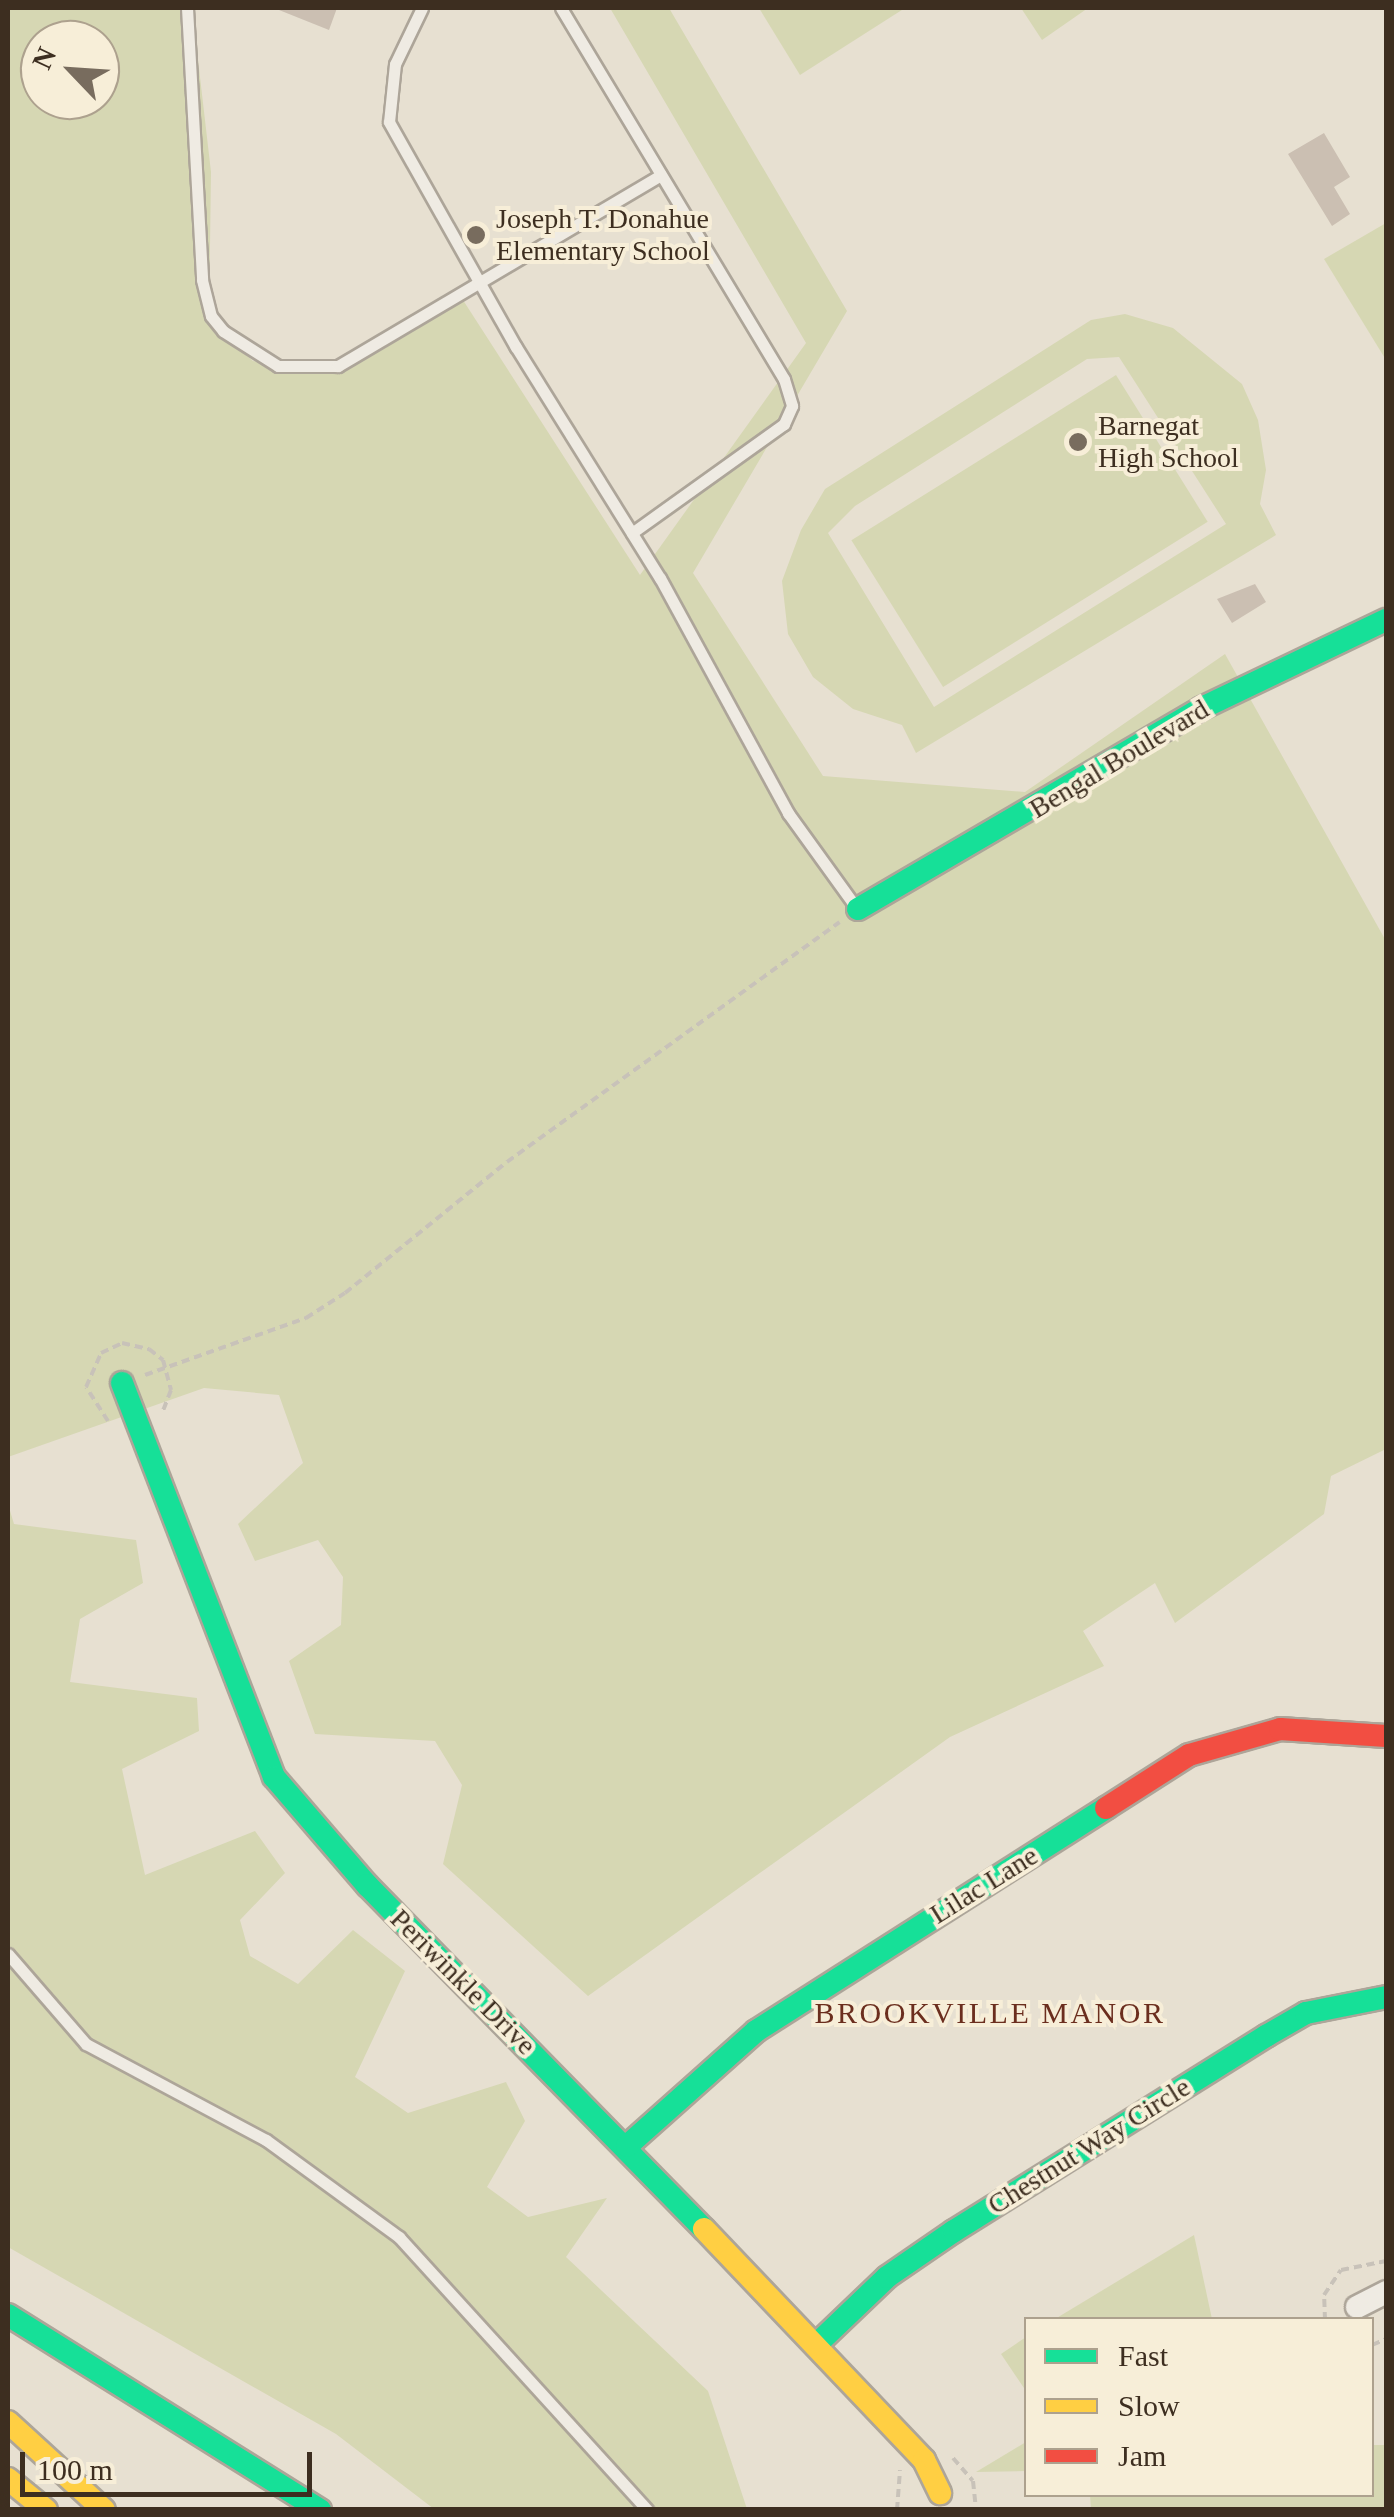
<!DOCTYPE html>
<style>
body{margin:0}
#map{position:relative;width:1394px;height:2517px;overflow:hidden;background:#e7e0d1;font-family:"Times New Roman",serif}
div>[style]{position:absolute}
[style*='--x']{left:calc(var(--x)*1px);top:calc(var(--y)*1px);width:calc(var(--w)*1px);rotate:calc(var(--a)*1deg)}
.green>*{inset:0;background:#d6d7b3;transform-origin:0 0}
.building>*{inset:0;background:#cbbfb2}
.path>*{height:4px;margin-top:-2px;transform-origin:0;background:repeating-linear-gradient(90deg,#c8c2b9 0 8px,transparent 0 13px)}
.roads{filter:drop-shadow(2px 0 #ada599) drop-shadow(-2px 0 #ada599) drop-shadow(0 2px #ada599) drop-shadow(0 -2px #ada599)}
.lane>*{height:11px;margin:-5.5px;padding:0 5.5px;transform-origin:5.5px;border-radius:5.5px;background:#efebe3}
.street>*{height:22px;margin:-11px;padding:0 11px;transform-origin:11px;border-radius:11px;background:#efebe3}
.fast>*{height:22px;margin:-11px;padding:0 11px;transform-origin:11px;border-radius:11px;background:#16e098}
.slow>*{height:22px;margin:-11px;padding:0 11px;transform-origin:11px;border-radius:11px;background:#ffcf43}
.jam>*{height:22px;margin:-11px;padding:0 11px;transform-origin:11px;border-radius:11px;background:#f24e42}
.dots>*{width:28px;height:28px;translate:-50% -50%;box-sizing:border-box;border:5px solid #f7eed8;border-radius:50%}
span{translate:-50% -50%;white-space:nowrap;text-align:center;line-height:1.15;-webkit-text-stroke:8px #f7eed8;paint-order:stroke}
.poi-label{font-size:28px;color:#3d2e20}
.left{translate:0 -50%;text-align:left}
.street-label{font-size:28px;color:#3d2e20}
.neighbourhood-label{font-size:30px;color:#6b2e1e;letter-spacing:2.5px}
.frame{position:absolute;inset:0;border:10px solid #3d2e20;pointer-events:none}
.legend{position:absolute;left:1024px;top:2317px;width:350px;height:180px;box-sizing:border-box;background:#f7eed8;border:2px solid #ada18e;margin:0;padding:12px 18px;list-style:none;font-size:30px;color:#3d2e20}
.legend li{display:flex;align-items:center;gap:20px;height:50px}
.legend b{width:50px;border:2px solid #ada18e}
.north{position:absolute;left:20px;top:20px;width:100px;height:100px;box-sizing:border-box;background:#f7eed8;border:2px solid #ada18e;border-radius:50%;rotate:295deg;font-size:28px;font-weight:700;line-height:40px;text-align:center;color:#3d2e20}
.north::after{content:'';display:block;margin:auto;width:35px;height:45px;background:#786c5e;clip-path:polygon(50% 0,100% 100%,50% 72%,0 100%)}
.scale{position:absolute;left:20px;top:2452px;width:292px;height:45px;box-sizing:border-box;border:5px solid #3d2e20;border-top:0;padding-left:12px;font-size:30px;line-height:35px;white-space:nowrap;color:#3d2e20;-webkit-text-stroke:8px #f7eed8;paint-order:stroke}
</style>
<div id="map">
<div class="green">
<i style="clip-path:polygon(evenodd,8px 8px,192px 8px,211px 172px,209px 322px,253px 361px,322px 371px,461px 297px,640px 575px,806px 343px,610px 8px,669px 8px,847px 311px,693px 573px,823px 776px,1025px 792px,1225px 654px,1386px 941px,1386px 1449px,1331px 1476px,1324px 1514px,1175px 1623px,1155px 1583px,1083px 1631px,1104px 1666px,950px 1737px,588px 1996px,443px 1864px,462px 1785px,435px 1741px,315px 1734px,289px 1661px,341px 1625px,343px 1577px,318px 1540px,255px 1561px,238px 1524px,303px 1463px,279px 1395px,204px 1388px,8px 1457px,8px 8px,40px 40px,100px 40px,100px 100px,40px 100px,40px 40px)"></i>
<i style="clip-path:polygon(759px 8px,905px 8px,800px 75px)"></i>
<i style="clip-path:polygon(1021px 8px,1088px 8px,1042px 40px)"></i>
<i style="clip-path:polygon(1386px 223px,1386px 360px,1324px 259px)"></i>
<i style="clip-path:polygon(evenodd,1125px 314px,1173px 328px,1242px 384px,1258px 420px,1266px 470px,1260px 504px,1276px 535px,916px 753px,902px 725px,853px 709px,813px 677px,788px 634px,782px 581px,801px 530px,825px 489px,1091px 320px,1125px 314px,1119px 357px,1226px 524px,934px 707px,828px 533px,855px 506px,1087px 359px,1119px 357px)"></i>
<i style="left:1116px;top:375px;width:173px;height:312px;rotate:58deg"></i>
<i style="clip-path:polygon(8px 1504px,14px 1524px,136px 1540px,143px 1583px,80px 1619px,70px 1682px,197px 1698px,199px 1731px,122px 1769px,145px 1875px,255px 1831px,285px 1873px,240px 1920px,250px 1956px,298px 1984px,353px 1930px,405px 1971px,355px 2077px,408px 2113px,506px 2082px,525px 2121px,487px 2187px,528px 2217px,607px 2198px,566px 2257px,708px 2391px,747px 2509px,434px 2509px,336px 2434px,8px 2247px)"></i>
<i style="clip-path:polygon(1194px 2235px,1212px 2319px,1055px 2319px)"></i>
<i style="clip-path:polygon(1026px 2337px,1026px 2391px,1001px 2354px)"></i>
<i style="clip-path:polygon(1026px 2442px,1026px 2471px,976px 2472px)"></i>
<i style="clip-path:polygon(1372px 2445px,1386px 2445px,1386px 2509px,1091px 2509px,1090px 2495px,1372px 2494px)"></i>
</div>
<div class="building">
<i style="clip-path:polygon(274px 8px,337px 8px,329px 30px)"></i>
<i style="clip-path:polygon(1324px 133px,1350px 177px,1334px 187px,1350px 214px,1332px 226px,1288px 154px)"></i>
<i style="clip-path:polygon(1255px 584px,1266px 602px,1232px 623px,1217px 599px)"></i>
</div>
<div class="path">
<i style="--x:145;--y:1375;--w:171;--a:-19.5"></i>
<i style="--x:306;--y:1318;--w:46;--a:-32.7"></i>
<i style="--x:345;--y:1293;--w:208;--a:-39"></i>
<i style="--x:507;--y:1162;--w:410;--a:-35.8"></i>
<i style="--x:108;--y:1421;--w:40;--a:-122.9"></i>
<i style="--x:86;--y:1387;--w:37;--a:-66"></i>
<i style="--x:101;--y:1353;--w:23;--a:-25"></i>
<i style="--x:122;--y:1343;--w:28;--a:13"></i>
<i style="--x:149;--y:1349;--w:18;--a:38"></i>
<i style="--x:163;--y:1360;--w:31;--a:75"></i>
<i style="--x:171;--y:1390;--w:25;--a:111"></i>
<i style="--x:1325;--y:2320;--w:25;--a:-92"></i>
<i style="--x:1324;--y:2295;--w:30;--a:-56"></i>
<i style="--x:1341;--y:2270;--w:46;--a:-11.3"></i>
<i style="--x:1372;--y:2345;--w:15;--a:-23"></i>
<i style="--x:953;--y:2458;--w:30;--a:49"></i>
<i style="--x:973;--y:2481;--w:29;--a:84"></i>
<i style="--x:897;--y:2510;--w:40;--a:-85.7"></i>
</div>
<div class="roads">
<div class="lane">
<i style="--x:187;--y:8;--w:272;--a:86.8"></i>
<i style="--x:202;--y:280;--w:37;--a:76"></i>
<i style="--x:211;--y:316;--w:19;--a:51"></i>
<i style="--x:223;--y:331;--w:65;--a:32.5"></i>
<i style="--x:278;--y:366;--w:60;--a:0"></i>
<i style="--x:338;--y:366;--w:375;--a:-30.6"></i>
<i style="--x:422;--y:8;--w:62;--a:115.7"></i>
<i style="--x:395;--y:64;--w:58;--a:95.9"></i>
<i style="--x:389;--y:122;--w:258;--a:60.6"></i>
<i style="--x:516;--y:347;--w:272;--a:58.1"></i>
<i style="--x:660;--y:578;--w:268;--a:61.4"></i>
<i style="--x:788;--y:813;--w:115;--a:54.2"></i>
<i style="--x:561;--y:8;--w:433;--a:59"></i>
<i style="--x:784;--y:379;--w:28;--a:73"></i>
<i style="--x:792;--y:406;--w:20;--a:114"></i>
<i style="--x:784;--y:424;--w:187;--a:144.4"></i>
<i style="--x:8;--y:1954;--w:119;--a:49.1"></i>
<i style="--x:86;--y:2044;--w:204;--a:28.1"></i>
<i style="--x:266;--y:2140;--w:165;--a:36.1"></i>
<i style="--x:399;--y:2237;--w:369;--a:47.7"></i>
</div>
<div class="street">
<i style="--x:1357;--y:2307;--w:33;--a:-27"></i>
</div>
<div class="fast">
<i style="--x:858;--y:909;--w:398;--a:-30.3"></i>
<i style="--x:1202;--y:708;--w:204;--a:-25.6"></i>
<i style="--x:122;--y:1383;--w:422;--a:68.9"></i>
<i style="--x:274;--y:1777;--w:143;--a:49.3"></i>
<i style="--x:367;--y:1885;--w:482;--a:45.6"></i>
<i style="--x:627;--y:2146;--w:173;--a:-41.7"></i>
<i style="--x:756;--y:2031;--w:415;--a:-32.5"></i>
<i style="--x:8;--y:2315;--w:368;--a:32"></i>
<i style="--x:817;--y:2344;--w:97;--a:-43.7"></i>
<i style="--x:887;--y:2277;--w:81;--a:-34.5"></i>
<i style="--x:954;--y:2231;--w:368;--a:-32"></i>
<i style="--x:1266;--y:2036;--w:46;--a:-29.9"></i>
<i style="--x:1306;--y:2013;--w:82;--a:-11.3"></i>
</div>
<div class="slow">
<i style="--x:704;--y:2229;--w:319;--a:46.4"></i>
<i style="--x:924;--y:2460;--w:37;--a:64"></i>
<i style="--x:8;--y:2422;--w:130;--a:42.5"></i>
<i style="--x:8;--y:2479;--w:49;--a:39.2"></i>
</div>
<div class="jam">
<i style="--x:1106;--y:1808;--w:98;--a:-32.6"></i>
<i style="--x:1189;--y:1755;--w:95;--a:-15.9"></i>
<i style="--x:1280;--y:1729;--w:106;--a:3.8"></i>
</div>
</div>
<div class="dots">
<i style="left:476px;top:235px;background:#786c5e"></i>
<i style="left:1078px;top:442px;background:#786c5e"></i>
</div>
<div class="poi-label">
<span class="left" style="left:496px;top:235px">Joseph T. Donahue<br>Elementary School</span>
<span class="left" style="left:1098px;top:442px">Barnegat<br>High School</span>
</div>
<div class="street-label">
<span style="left:1119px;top:759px;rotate:-31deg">Bengal Boulevard</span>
<span style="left:984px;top:1885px;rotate:-32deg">Lilac Lane</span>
<span style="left:463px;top:1982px;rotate:45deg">Periwinkle Drive</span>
<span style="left:1089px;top:2146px;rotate:-32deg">Chestnut Way Circle</span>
</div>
<div class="neighbourhood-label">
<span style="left:990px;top:2013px">BROOKVILLE MANOR</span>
</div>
<div class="frame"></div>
<ul class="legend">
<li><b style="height:12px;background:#16e098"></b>Fast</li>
<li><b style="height:12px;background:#ffcf43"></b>Slow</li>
<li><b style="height:12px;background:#f24e42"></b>Jam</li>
</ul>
<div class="north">N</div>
<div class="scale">100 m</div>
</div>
